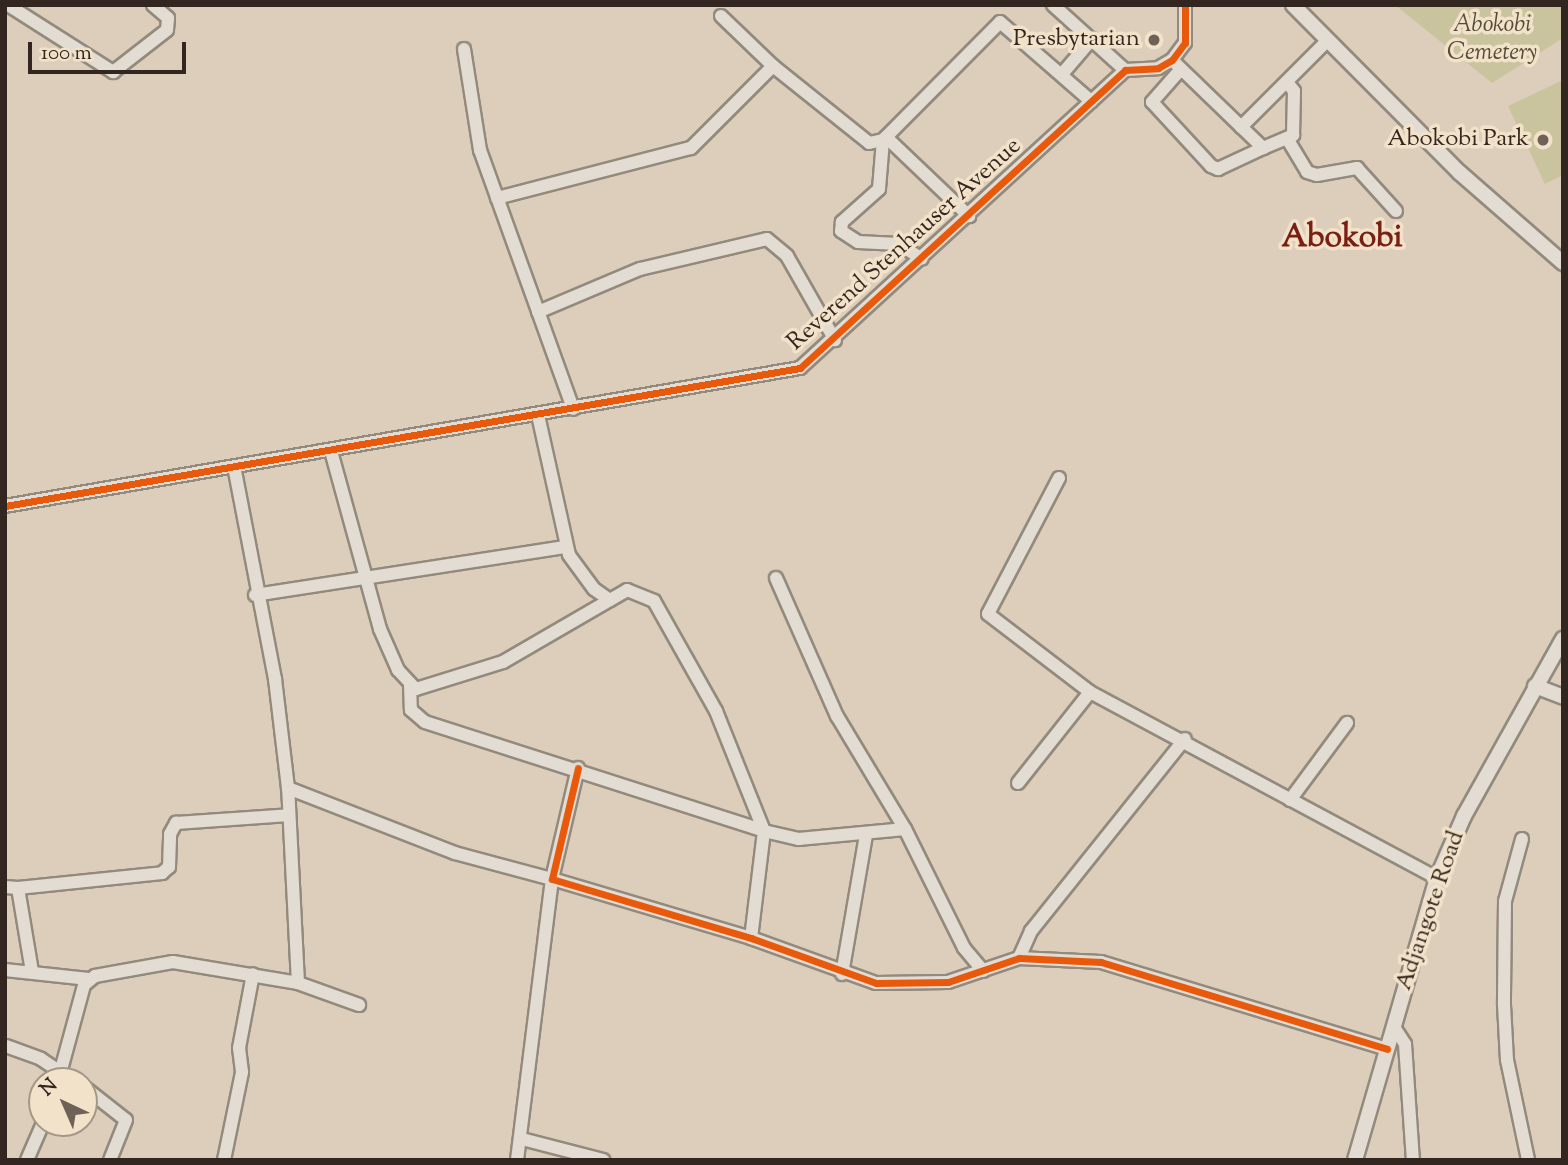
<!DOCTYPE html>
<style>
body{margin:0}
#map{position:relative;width:1568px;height:1165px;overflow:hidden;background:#dcceba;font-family:"Sorts Mill Goudy",serif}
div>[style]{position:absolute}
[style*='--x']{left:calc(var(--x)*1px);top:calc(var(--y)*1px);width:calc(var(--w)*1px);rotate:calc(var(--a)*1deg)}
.green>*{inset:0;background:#c9c49e}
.roads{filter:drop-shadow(2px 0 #938a7e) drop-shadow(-2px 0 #938a7e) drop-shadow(0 2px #938a7e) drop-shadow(0 -2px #938a7e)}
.minor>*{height:12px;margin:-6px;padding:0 6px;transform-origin:6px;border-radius:6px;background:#e3dcd2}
.tertiary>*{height:14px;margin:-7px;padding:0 7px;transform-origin:7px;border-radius:7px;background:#e3dcd2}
.cycleway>*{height:7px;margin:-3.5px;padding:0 3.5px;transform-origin:3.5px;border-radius:3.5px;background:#e8590c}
.dots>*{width:19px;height:19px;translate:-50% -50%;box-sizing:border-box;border:4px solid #f1e2c9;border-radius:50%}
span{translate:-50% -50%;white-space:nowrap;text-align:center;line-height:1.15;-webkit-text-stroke:7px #f1e2c9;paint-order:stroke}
.park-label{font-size:24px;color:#554b3a;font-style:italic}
.poi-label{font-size:24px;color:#332620}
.right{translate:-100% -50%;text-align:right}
.street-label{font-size:24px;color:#332620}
.district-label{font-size:32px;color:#7a1f14;font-weight:700}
.frame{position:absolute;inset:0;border:7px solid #332620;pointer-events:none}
.north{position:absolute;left:28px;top:1067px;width:70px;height:70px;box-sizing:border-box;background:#f1e2c9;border:2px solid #a59785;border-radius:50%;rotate:316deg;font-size:19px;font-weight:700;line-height:28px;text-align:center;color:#332620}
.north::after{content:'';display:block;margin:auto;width:24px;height:32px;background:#6e6156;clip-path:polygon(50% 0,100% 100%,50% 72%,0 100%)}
.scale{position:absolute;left:28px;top:42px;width:158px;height:32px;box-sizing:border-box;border:4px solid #332620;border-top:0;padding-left:9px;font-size:21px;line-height:24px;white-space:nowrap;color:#332620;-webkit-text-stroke:5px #f1e2c9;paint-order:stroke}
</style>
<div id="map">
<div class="green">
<i style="clip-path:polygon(1395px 5px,1563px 5px,1563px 38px,1492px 83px)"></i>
<i style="clip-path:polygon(1563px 80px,1563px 175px,1545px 184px,1508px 106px)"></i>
</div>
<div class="roads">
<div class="minor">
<i style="--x:8;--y:5;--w:125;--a:32.5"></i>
<i style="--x:113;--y:72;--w:68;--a:-37.9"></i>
<i style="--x:167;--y:30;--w:12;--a:-85"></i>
<i style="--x:168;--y:18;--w:20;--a:-139"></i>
<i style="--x:1053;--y:5;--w:97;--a:42.1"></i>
<i style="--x:721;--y:16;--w:72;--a:43.9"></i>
<i style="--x:773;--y:66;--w:123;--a:38.7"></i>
<i style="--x:869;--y:143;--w:14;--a:-12"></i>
<i style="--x:883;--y:140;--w:166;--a:-45.2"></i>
<i style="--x:1000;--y:22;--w:121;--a:41"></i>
<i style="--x:464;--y:49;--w:102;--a:81"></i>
<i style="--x:480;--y:150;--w:275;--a:70.2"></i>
<i style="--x:1172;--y:60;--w:127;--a:44"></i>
<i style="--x:1263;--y:148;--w:33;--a:-23"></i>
<i style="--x:1293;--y:135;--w:44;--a:-88.7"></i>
<i style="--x:1294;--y:91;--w:11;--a:-128"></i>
<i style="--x:1181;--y:69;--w:44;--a:131.3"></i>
<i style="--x:1152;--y:102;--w:87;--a:47.3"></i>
<i style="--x:1211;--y:166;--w:8;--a:23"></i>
<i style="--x:1218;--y:169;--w:50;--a:-25"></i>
<i style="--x:1062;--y:74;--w:46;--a:-49.4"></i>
<i style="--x:1241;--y:127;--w:123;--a:-45"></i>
<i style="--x:886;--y:137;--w:115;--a:43.6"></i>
<i style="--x:883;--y:140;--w:49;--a:94.7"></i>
<i style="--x:879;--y:189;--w:50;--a:138.3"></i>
<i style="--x:842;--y:222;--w:9;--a:96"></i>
<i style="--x:841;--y:231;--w:20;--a:33"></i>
<i style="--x:858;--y:242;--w:41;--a:2.8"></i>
<i style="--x:899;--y:244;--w:27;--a:33"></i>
<i style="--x:1288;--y:140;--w:37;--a:59"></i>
<i style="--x:1307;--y:172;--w:10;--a:17"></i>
<i style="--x:1317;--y:175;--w:41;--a:-9.9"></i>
<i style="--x:1357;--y:168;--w:58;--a:47.8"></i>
<i style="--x:497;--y:198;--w:200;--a:-14.5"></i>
<i style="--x:691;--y:148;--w:116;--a:-45"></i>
<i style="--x:538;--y:312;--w:111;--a:-22.9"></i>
<i style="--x:640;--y:269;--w:130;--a:-13.3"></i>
<i style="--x:767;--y:239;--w:26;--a:40"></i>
<i style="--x:787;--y:256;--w:97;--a:60.3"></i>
<i style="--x:538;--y:415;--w:143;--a:77.5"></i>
<i style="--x:569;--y:555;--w:42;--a:53.7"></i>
<i style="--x:594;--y:589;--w:19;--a:35"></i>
<i style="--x:610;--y:600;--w:20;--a:-30"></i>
<i style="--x:627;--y:590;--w:29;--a:22"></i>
<i style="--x:654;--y:601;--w:126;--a:60.6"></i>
<i style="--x:716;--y:711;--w:129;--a:68.2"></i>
<i style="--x:764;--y:831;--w:108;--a:96.9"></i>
<i style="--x:331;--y:451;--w:185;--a:74.6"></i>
<i style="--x:380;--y:629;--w:45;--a:66.3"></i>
<i style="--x:398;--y:670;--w:26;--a:47"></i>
<i style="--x:416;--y:689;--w:91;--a:-17.2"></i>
<i style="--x:503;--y:662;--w:124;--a:-30.1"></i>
<i style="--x:1059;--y:478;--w:153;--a:117.6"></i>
<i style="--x:988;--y:614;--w:128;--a:37.4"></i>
<i style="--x:1090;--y:692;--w:394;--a:28.2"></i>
<i style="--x:5;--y:506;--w:807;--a:-9.85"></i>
<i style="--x:800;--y:368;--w:441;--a:-42.5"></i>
<i style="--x:1125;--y:70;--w:33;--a:-3"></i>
<i style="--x:1158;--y:68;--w:16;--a:-30"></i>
<i style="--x:1172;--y:60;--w:21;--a:-53"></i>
<i style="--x:1185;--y:43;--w:38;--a:-90"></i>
<i style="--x:776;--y:578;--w:151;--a:66.2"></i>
<i style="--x:837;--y:716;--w:132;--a:59"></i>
<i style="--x:905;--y:829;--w:133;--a:63.6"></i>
<i style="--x:964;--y:948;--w:30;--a:50"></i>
<i style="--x:255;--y:595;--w:314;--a:-8.8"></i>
<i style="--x:410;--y:685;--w:25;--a:88"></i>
<i style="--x:411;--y:710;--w:18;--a:41"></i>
<i style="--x:425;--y:722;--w:356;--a:17.8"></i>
<i style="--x:764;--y:831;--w:36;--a:13"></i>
<i style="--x:799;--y:839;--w:106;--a:-5.4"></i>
<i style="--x:578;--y:768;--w:114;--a:103.2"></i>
<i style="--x:552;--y:879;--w:208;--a:16.5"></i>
<i style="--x:751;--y:938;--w:133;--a:19.8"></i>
<i style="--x:876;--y:983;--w:72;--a:-0.8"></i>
<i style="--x:948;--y:982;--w:75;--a:-18.7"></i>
<i style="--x:1019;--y:958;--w:82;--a:2.8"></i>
<i style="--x:1101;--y:962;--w:299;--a:16.9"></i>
<i style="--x:1018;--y:783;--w:116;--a:-51.6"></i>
<i style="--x:288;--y:788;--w:179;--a:21.3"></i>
<i style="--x:455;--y:853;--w:100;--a:15"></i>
<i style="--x:552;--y:879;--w:283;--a:97.1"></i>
<i style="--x:1290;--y:800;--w:96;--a:-53.5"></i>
<i style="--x:1522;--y:839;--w:64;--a:105.3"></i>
<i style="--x:1505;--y:901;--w:104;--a:90.6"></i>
<i style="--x:1504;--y:1005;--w:55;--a:86.9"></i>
<i style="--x:1507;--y:1060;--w:102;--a:78.1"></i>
<i style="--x:5;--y:887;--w:13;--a:4"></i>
<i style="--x:18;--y:888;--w:85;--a:80.5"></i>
<i style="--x:18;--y:888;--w:145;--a:-5.9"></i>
<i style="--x:162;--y:873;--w:9;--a:-41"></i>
<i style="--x:169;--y:867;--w:33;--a:-88"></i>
<i style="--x:170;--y:834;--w:13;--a:-61"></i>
<i style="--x:176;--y:823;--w:113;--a:-4"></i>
<i style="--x:1019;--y:958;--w:30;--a:-66"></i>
<i style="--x:1031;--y:931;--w:246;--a:-51.3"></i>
<i style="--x:5;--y:970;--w:84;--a:6.1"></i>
<i style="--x:842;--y:974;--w:141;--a:-80.2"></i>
<i style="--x:298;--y:983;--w:65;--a:19.8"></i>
<i style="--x:1394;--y:1027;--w:20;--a:57"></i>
<i style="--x:1405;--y:1044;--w:116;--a:86.1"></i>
<i style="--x:6;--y:1046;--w:37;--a:20"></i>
<i style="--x:41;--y:1059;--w:40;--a:34"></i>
<i style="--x:58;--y:1081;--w:99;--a:-74.8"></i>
<i style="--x:84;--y:985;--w:14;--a:-39"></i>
<i style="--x:95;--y:976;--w:79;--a:-10.2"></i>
<i style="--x:173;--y:962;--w:127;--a:9.5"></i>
<i style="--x:298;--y:983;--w:195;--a:-92.9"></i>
<i style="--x:288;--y:788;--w:110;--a:-96.8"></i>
<i style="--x:275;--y:679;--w:216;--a:-100.9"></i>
<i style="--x:84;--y:1087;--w:53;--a:38.2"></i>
<i style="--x:126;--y:1120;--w:43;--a:111.8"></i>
<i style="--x:522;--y:1139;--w:84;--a:14.5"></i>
<i style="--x:27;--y:1160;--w:40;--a:-66.6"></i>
<i style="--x:224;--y:1160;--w:90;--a:-78.4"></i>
<i style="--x:242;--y:1072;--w:24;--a:-97"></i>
<i style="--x:239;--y:1048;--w:75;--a:-79.3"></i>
</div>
<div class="tertiary">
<i style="--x:1293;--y:5;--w:237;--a:45.2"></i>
<i style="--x:1460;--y:173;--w:137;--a:41.1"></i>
<i style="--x:1535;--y:686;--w:30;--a:21"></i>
<i style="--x:1355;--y:1160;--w:294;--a:-73.8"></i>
<i style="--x:1437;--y:878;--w:68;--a:-66.5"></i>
<i style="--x:1464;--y:816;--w:203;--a:-60.8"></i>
</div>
</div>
<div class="cycleway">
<i style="--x:5;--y:506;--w:807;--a:-9.85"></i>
<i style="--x:800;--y:368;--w:441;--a:-42.5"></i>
<i style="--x:1125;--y:70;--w:33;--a:-3"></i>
<i style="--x:1158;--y:68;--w:16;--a:-30"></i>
<i style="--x:1172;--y:60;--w:21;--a:-53"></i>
<i style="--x:1185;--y:43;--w:38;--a:-90"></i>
<i style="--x:578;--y:768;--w:114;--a:103.2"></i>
<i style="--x:552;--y:879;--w:208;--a:16.5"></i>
<i style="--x:751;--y:938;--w:133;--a:19.8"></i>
<i style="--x:876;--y:983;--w:72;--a:-0.8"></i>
<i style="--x:948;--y:982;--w:75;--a:-18.7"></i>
<i style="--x:1019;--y:958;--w:82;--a:2.8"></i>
<i style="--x:1101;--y:962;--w:299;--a:16.9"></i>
</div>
<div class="dots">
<i style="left:1154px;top:40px;background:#6e6156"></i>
<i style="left:1543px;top:140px;background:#6e6156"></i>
</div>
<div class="park-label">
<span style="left:1492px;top:40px">Abokobi<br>Cemetery</span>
</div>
<div class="poi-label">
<span class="right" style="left:1140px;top:40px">Presbytarian</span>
<span class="right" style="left:1529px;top:140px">Abokobi Park</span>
</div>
<div class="street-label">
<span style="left:905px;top:245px;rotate:-42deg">Reverend Stenhauser Avenue</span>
<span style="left:1431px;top:911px;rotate:-71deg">Adjangote Road</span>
</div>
<div class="district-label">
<span style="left:1342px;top:238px">Abokobi</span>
</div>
<div class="frame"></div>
<div class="north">N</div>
<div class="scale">100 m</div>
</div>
